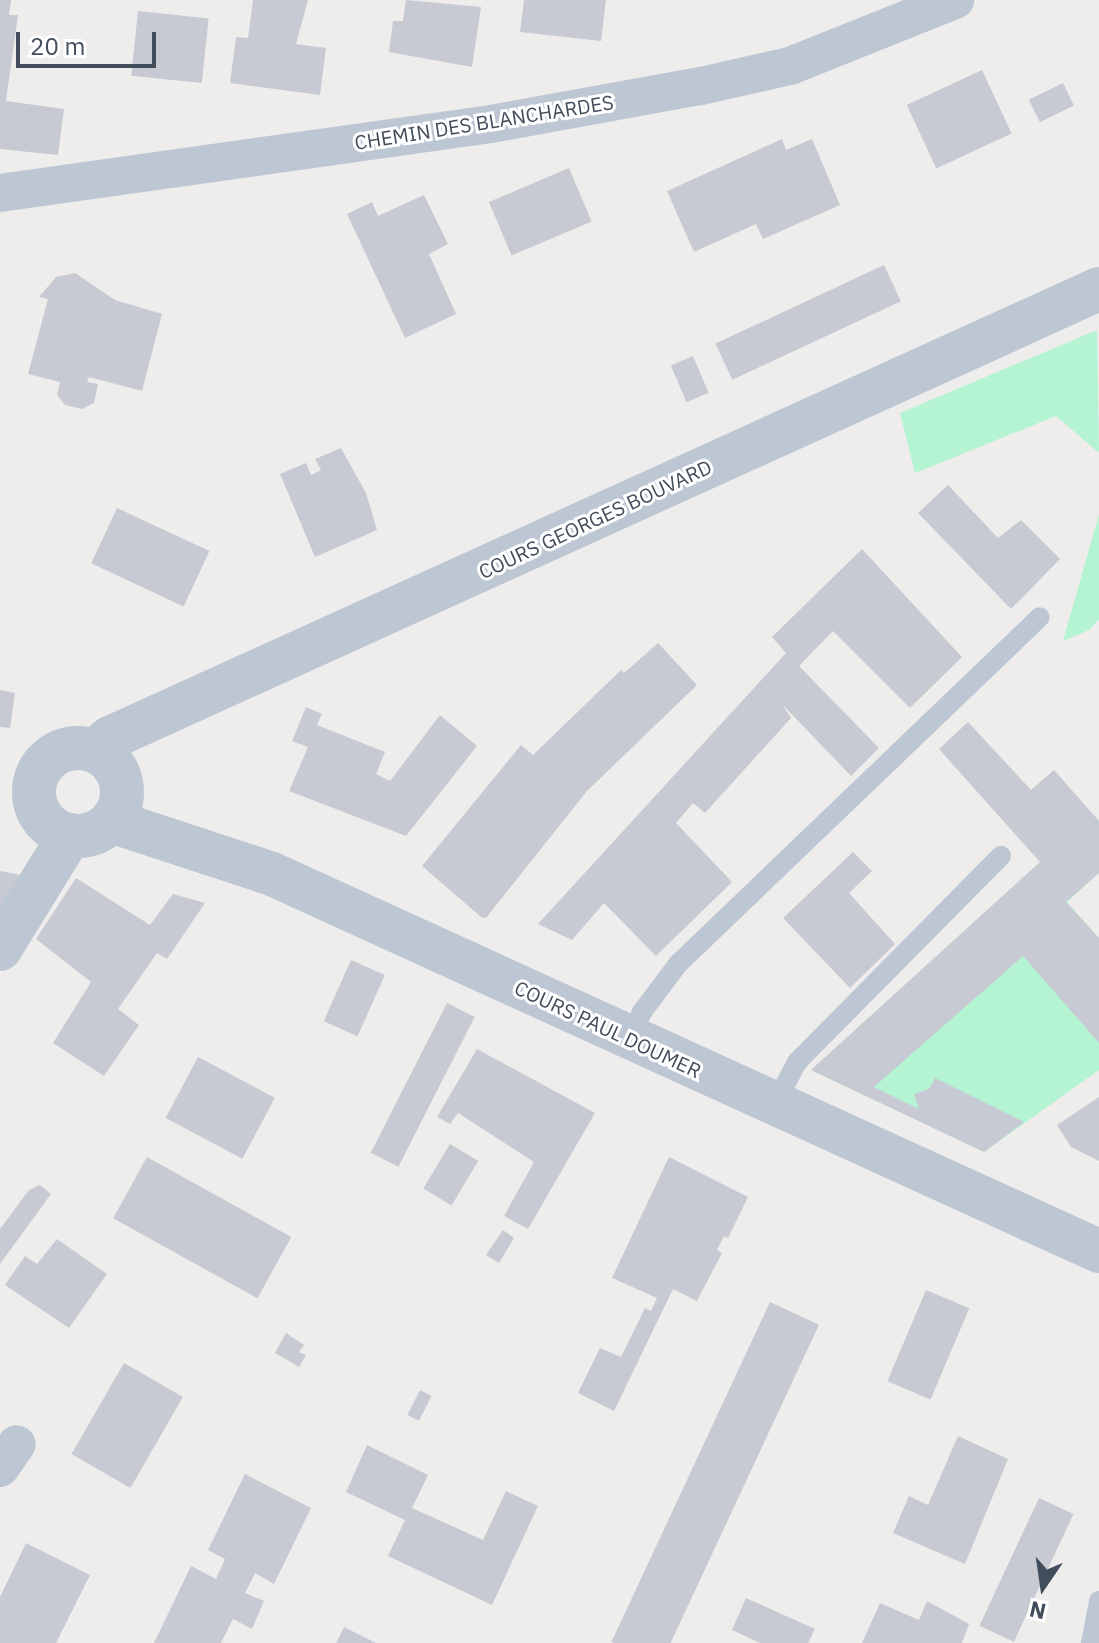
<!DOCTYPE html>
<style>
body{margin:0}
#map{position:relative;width:1099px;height:1643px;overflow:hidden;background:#efecec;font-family:"IBM Plex Sans",sans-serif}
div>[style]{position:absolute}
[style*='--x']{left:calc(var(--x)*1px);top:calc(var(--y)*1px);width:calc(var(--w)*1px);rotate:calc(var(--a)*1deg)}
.green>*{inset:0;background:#b4f4d3}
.building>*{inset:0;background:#c7cad3;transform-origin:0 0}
.service>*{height:20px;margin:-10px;padding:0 10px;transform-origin:10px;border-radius:10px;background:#bdc7d4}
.minor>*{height:38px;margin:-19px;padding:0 19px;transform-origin:19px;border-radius:19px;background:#bdc7d4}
.tertiary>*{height:44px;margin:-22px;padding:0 22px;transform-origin:22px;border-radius:22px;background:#bdc7d4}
.tertiary>.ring{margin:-22px;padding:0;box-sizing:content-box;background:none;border:44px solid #bdc7d4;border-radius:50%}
span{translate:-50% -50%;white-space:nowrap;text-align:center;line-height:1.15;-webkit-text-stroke:6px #fff;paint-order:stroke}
.street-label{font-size:20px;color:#424d5c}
.north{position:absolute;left:1003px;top:1547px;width:80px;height:80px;-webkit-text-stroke:6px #fff;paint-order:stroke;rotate:193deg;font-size:22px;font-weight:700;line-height:32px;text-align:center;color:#424d5c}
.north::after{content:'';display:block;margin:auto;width:28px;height:36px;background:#424d5c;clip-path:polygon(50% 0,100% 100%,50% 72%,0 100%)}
.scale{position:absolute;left:16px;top:32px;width:140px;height:36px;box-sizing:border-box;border:4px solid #424d5c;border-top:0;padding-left:10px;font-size:24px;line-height:28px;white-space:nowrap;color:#424d5c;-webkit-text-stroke:6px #fff;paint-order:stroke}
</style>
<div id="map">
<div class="green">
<i style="clip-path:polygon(1097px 330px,1099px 453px,1056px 416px,915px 473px,900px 413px)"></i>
<i style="clip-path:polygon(1099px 514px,1099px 619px,1089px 630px,1063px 641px)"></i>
<i style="clip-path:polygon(1093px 814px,1099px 821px,1099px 873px,1067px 902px,1099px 938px,1099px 1070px,984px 1152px,811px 1070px)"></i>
</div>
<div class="building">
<i style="clip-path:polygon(0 0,11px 0,9px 15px,18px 15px,6px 101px,64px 109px,58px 155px,0 149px)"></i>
<i style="clip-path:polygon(253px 0,308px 0,296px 44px,326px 48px,320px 95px,230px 83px,236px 37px,248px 38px)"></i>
<i style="clip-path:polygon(406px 0,481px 7px,472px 67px,389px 52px,393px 21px,403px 21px)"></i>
<i style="clip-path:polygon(524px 0,606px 0,601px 41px,520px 32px)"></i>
<i style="left:138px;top:11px;width:71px;height:65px;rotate:6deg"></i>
<i style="left:982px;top:70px;width:70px;height:83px;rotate:65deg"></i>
<i style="left:1063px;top:83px;width:25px;height:38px;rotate:64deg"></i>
<i style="clip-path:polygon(782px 139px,786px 150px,812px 139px,840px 205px,763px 239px,756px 224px,694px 252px,667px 191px)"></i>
<i style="left:569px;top:168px;width:58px;height:87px;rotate:67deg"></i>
<i style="clip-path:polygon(424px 195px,448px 244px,429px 254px,456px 314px,405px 338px,347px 214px,372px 202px,378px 216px)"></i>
<i style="left:884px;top:265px;width:40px;height:186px;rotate:65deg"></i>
<i style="clip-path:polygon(75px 273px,115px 300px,162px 314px,142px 391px,89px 377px,87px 382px,98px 384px,94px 403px,82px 409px,65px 405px,57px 395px,60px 382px,28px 374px,48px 299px,39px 297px,56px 277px)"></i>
<i style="left:693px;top:356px;width:40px;height:24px;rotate:67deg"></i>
<i style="clip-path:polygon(341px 448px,366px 493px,377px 530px,315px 557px,280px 474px,306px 463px,311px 475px,321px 470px,315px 459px)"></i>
<i style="clip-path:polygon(948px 485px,998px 538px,1021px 520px,1060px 559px,1011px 609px,918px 513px)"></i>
<i style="left:117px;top:508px;width:102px;height:61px;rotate:25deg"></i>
<i style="clip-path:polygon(862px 549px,962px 657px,910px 708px,833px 631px,799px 666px,879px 748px,851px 776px,782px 704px,791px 718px,705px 813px,693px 803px,676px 823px,732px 882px,656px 956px,604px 903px,572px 940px,538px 924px,786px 653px,772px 637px)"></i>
<i style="clip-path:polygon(658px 643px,697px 685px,587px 791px,486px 918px,481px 917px,422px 866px,521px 745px,533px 755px,621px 670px,624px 673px)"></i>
<i style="clip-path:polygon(0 690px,15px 693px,10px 728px,0 727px)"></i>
<i style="clip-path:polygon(306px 707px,322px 714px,317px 725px,385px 752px,376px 774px,390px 781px,440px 715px,477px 746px,406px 836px,289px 791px,308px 747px,292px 741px)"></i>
<i style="clip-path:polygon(968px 722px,1031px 790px,1054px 770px,1099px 821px,1099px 873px,1066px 902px,1099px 938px,1099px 1043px,1023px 956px,874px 1087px,919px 1109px,914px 1094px,929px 1089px,935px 1078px,1024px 1122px,984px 1152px,811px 1070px,1040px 862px,939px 749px)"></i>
<i style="clip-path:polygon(853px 852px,872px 871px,849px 893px,895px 944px,850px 988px,783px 918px)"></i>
<i style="clip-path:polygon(0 871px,26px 876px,0 919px)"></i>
<i style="clip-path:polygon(76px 878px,150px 925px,173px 894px,205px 903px,167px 959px,157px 953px,118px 1009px,139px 1025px,104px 1076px,53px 1043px,91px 982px,36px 939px)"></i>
<i style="left:351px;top:960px;width:37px;height:67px;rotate:24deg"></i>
<i style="left:447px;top:1003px;width:31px;height:168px;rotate:27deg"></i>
<i style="clip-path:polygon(477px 1049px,595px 1113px,528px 1229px,504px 1216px,534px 1162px,458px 1113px,450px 1124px,437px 1117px)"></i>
<i style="left:198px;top:1057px;width:87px;height:69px;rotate:28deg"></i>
<i style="clip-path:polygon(1099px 1097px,1099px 1161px,1071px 1147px,1057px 1125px)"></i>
<i style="left:450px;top:1144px;width:33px;height:52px;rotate:31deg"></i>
<i style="left:147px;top:1157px;width:165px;height:70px;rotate:29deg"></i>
<i style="clip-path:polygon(669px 1157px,748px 1197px,728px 1238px,724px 1236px,717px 1250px,722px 1253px,697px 1301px,673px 1289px,614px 1411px,578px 1393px,600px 1348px,621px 1357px,645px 1308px,651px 1311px,657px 1298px,612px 1278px)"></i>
<i style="clip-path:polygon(40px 1185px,51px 1194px,0 1264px,0 1229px,29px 1190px)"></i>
<i style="clip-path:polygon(503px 1230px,514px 1238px,499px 1263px,486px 1255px)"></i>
<i style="clip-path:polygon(57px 1239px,107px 1274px,69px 1328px,5px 1285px,25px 1256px,37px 1264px)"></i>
<i style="left:926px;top:1290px;width:47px;height:99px;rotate:23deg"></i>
<i style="left:770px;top:1302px;width:54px;height:375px;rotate:25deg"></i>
<i style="clip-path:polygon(286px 1333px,304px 1345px,299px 1352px,306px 1355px,299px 1367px,275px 1353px)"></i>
<i style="left:124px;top:1363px;width:68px;height:105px;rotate:30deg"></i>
<i style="left:420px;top:1390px;width:13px;height:28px;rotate:27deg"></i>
<i style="clip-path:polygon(958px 1436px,1008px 1459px,965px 1564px,893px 1533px,909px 1496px,928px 1505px)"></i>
<i style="clip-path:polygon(367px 1445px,428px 1475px,412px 1508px,483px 1540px,506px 1491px,538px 1506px,492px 1605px,388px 1556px,405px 1520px,346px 1492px)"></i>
<i style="clip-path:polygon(245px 1474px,311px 1508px,274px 1584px,255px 1573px,245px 1593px,264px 1601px,252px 1629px,233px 1619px,221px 1643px,154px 1643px,191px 1566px,216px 1579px,225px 1559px,208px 1550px)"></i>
<i style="left:1039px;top:1498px;width:38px;height:141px;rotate:25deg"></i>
<i style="clip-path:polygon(26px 1543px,90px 1575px,56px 1643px,0 1643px,0 1597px)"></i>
<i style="clip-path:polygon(746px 1598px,815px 1629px,808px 1643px,760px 1643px,732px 1630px)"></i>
<i style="clip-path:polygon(927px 1601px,969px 1624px,962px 1643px,862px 1643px,880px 1603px,919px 1620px)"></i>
<i style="clip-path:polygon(344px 1627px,376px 1643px,336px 1643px)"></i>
</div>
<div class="service">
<i style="--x:630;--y:1039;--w:30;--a:-66"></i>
<i style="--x:642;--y:1012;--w:60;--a:-53.1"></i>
<i style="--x:678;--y:964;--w:501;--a:-43.79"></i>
<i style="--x:774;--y:1106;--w:50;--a:-62.4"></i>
<i style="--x:797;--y:1062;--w:290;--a:-45.3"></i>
<i style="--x:1091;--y:1643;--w:43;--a:-79.2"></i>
</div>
<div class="minor">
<i style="--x:0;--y:193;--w:496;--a:-8"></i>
<i style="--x:491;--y:124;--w:213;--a:-10.3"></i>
<i style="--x:701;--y:86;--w:91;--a:-12.7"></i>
<i style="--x:790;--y:66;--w:178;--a:-21.8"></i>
<i style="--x:0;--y:1468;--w:29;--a:-55"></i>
</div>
<div class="tertiary">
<i class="ring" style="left:34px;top:748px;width:44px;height:44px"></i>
<i style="--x:94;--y:751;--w:21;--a:-39"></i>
<i style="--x:110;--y:738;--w:1086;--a:-24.42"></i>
<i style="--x:111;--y:821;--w:169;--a:18.2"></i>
<i style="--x:272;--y:874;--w:909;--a:24.51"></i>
<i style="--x:0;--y:949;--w:134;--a:-58.4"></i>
</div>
<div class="street-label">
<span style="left:484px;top:122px;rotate:-9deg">CHEMIN DES BLANCHARDES</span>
<span style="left:595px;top:519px;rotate:-25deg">COURS GEORGES BOUVARD</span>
<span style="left:608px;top:1029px;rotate:25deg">COURS PAUL DOUMER</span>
</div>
<div class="north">N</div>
<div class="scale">20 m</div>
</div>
